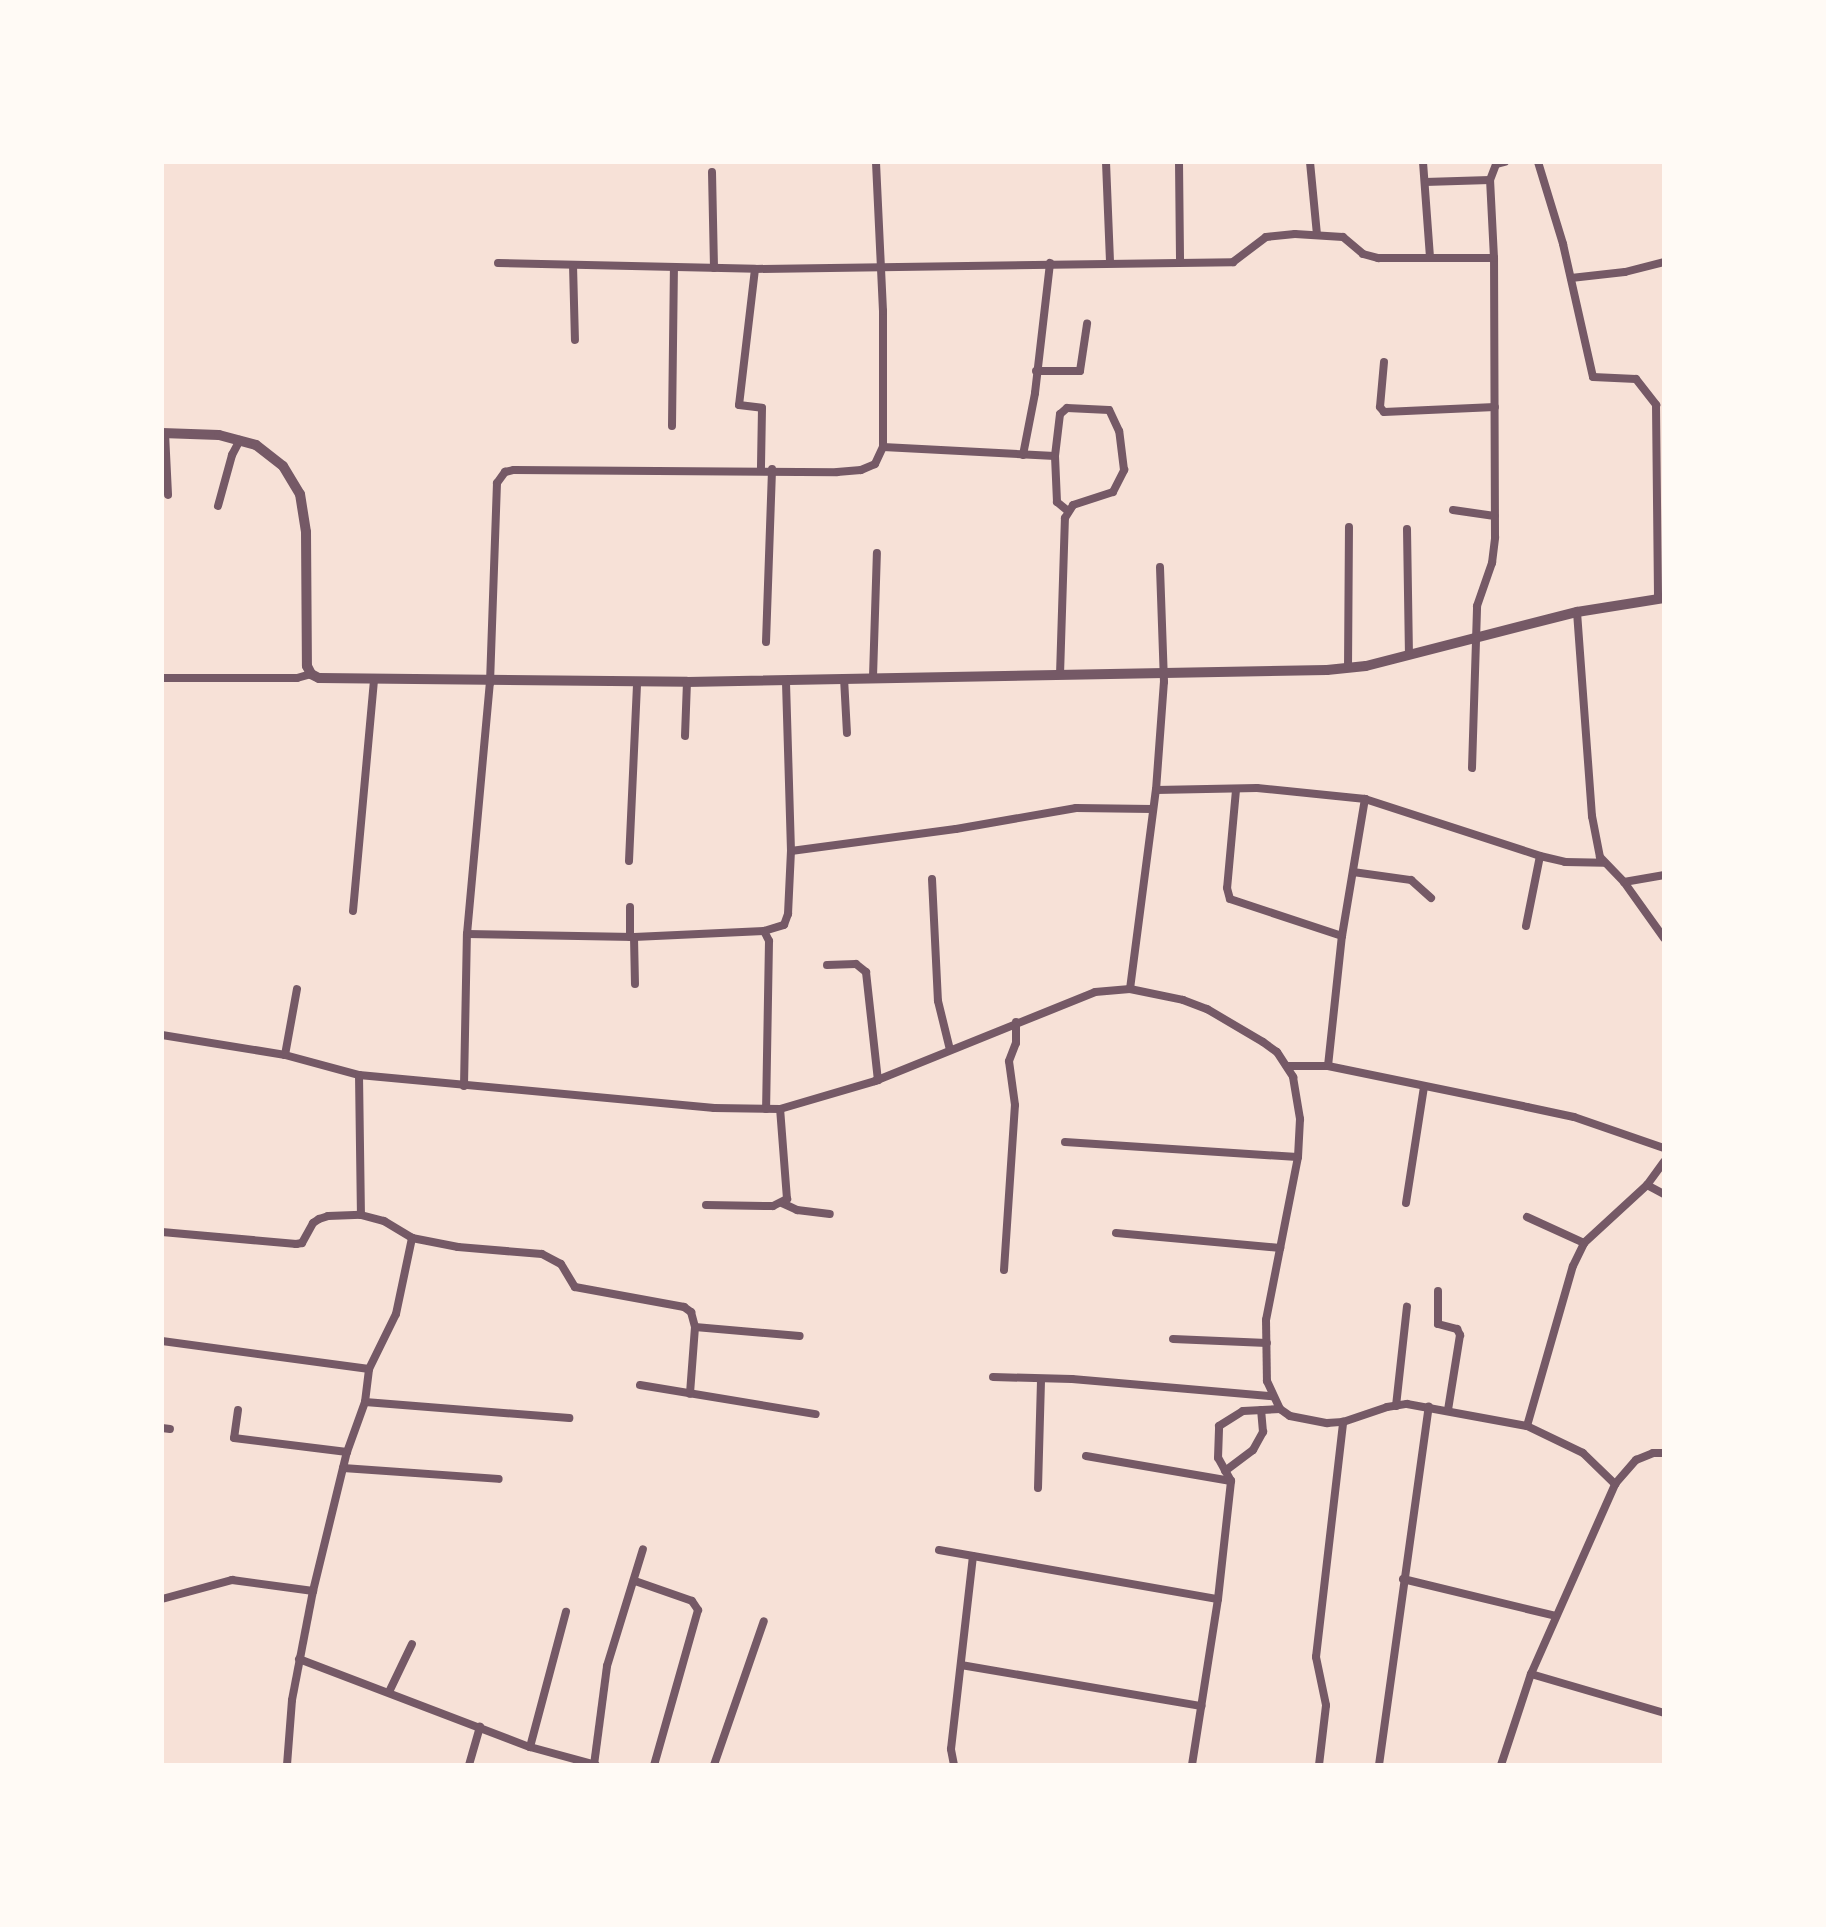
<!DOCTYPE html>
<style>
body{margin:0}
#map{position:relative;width:1826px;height:1927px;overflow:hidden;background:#f7e1d7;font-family:Figtree,sans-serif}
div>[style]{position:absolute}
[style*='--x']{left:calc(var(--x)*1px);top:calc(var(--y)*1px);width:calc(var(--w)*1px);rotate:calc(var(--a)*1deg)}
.minor>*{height:8px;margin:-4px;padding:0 4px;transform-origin:4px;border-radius:4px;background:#755966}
.tertiary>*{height:10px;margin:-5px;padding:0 5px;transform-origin:5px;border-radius:5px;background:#755966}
span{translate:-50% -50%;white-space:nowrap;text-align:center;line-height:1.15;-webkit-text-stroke:7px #fffaf5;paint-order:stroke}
.frame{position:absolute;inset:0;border:164px solid #fffaf5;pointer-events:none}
</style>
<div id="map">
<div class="minor">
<i style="--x:1106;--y:162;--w:101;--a:87.7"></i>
<i style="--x:1179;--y:162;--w:100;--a:89.4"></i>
<i style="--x:1310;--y:162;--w:73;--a:84.5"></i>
<i style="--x:1423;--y:162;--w:96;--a:85.8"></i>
<i style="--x:1538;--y:162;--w:86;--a:73"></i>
<i style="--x:1563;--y:244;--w:136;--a:77.3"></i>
<i style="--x:1593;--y:377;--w:43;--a:2.7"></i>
<i style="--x:1636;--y:379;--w:33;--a:52"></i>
<i style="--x:1656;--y:405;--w:194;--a:89.4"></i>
<i style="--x:712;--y:172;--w:96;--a:88.8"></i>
<i style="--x:1425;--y:182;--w:65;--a:-1.8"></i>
<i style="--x:498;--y:263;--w:257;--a:1.3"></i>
<i style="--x:755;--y:269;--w:478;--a:-0.8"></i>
<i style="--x:1233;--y:262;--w:41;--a:-37.1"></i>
<i style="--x:1266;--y:237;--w:29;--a:-6"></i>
<i style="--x:1295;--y:234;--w:48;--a:3.6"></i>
<i style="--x:1343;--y:237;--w:26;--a:40"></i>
<i style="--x:1363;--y:254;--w:16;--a:15"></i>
<i style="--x:1378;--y:258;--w:116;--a:0"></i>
<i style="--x:573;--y:265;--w:75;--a:88.5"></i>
<i style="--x:755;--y:269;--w:137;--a:96.7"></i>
<i style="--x:739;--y:405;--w:23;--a:7"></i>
<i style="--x:762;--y:408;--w:60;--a:91"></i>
<i style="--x:1571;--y:278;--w:54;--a:-6.3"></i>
<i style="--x:1625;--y:272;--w:40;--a:-14.4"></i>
<i style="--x:1384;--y:362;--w:45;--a:95.1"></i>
<i style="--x:1380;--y:407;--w:6;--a:51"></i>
<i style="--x:1384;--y:412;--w:111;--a:-2.6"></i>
<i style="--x:1036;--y:371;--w:44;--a:0"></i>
<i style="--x:1080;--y:371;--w:48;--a:-81.5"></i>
<i style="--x:672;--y:426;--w:159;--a:-89.3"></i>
<i style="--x:165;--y:433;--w:62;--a:87.2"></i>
<i style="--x:883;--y:447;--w:172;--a:3"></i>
<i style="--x:1023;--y:455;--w:63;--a:-79"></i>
<i style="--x:1035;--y:393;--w:131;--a:-83.4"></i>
<i style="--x:218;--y:506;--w:53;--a:-74.6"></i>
<i style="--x:232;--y:455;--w:17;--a:-62"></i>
<i style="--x:1453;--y:510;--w:42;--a:8.1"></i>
<i style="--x:1407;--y:529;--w:126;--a:89.1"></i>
<i style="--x:1577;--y:612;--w:205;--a:85.8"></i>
<i style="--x:1592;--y:816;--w:42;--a:79"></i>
<i style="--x:1600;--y:857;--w:35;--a:46"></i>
<i style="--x:1624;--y:882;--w:69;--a:54.5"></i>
<i style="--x:766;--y:642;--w:173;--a:-88"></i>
<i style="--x:1348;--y:668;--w:141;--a:-89.6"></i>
<i style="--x:1060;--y:675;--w:157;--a:-88.2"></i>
<i style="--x:1065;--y:518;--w:15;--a:-58"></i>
<i style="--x:1073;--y:505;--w:42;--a:-18"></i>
<i style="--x:1113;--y:492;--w:25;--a:-63"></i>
<i style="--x:1124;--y:470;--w:39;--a:-97"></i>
<i style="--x:1119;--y:431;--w:23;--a:-115"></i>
<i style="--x:1109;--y:410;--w:42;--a:-177.3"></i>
<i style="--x:1067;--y:408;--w:9;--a:139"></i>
<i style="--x:1060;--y:414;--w:42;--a:96.8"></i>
<i style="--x:1055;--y:456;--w:46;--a:87.5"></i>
<i style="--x:1057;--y:502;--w:14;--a:39"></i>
<i style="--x:873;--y:677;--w:124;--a:-88.2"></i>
<i style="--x:162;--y:678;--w:135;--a:0"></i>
<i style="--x:297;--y:678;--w:15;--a:-16"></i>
<i style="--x:844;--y:678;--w:55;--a:86.9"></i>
<i style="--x:685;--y:736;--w:54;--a:-87.9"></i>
<i style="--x:1472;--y:768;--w:162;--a:-88.2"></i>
<i style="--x:1477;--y:606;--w:46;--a:-70.8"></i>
<i style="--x:1492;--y:563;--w:26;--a:-83"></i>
<i style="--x:1495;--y:537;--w:279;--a:-90.2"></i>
<i style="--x:1494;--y:258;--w:78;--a:-92.9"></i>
<i style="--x:1490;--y:180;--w:17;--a:-69"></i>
<i style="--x:1496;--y:164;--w:9;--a:-13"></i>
<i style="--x:1156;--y:790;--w:101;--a:-1.1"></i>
<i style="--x:1257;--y:788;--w:109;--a:5.8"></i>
<i style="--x:1365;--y:799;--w:184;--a:18"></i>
<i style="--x:1540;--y:856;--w:26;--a:13"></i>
<i style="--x:1565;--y:862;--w:39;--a:1"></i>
<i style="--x:1236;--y:790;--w:98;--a:95.2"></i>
<i style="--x:1227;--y:888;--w:11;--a:75"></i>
<i style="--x:1230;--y:899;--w:118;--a:18.3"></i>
<i style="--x:791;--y:851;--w:166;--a:-7.6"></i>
<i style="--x:956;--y:829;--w:122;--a:-9.9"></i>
<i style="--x:1076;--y:808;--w:76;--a:0.8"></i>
<i style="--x:629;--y:861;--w:179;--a:-87.4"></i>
<i style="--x:1353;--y:872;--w:59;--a:7.9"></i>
<i style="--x:1411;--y:880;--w:27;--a:42"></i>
<i style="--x:932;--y:879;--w:122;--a:87.2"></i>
<i style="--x:938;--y:1001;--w:50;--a:76.2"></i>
<i style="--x:1624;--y:882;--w:41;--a:-9.9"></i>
<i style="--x:353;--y:911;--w:233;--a:-84.8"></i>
<i style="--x:1526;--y:926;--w:71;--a:-78.7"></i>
<i style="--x:764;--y:931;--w:11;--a:63"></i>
<i style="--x:769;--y:941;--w:168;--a:91"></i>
<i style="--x:467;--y:934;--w:167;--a:1"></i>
<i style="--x:634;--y:937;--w:130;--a:-2.6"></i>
<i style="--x:764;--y:931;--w:21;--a:-17"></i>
<i style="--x:784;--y:925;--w:12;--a:-70"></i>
<i style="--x:788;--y:914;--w:63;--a:-87.3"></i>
<i style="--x:791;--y:851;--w:170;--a:-91.7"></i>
<i style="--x:630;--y:937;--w:30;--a:-90"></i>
<i style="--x:634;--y:937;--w:47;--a:88.8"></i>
<i style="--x:827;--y:965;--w:29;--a:-2"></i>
<i style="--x:856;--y:964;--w:13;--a:39"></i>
<i style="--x:866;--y:972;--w:109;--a:83.7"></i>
<i style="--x:1130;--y:989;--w:201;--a:-82.6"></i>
<i style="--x:1156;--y:790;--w:108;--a:-85.8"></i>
<i style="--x:1164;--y:682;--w:115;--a:-92"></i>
<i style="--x:162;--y:1035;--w:125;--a:9.2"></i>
<i style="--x:285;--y:1055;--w:77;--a:15.1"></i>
<i style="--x:359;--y:1075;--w:357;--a:5.3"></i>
<i style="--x:714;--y:1108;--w:66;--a:0.9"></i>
<i style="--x:780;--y:1109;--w:99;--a:-16.4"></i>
<i style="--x:875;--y:1081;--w:237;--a:-22"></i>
<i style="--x:1095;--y:992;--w:35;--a:-5"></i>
<i style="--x:1130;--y:989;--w:54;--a:11.7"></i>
<i style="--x:1183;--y:1000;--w:26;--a:21"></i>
<i style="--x:1207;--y:1009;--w:65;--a:30.5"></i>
<i style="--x:1263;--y:1042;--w:17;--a:36"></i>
<i style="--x:1277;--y:1052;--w:30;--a:57"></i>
<i style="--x:1293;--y:1077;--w:43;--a:80.5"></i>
<i style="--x:1300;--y:1119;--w:38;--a:93"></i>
<i style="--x:1298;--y:1157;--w:166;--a:101.1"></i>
<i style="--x:1266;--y:1320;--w:61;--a:89.1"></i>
<i style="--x:1267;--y:1381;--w:31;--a:65"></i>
<i style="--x:1280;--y:1409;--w:12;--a:35"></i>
<i style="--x:1290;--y:1416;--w:38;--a:11"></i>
<i style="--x:1327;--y:1423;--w:16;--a:-4"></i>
<i style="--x:1343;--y:1422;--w:46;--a:-18.8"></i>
<i style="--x:1387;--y:1407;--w:20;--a:-9"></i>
<i style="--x:1407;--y:1404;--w:122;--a:10.4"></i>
<i style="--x:1527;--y:1426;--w:62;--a:25.7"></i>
<i style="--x:1583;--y:1453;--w:45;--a:44.1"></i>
<i style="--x:285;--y:1055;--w:67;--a:-79.7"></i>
<i style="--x:1288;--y:1066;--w:40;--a:0"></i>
<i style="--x:1328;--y:1066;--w:203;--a:11.6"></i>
<i style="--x:1527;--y:1107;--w:48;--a:12"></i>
<i style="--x:1574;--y:1117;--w:95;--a:19"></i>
<i style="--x:1328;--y:1066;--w:131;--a:-83.9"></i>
<i style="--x:1342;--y:936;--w:139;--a:-80.5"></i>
<i style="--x:359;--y:1075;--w:140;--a:89.2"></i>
<i style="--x:361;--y:1215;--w:24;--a:15"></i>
<i style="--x:384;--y:1221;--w:33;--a:31"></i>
<i style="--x:464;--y:1086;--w:152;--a:-88.9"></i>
<i style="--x:467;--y:934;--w:252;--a:-84.8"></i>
<i style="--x:490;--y:683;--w:200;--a:-88"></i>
<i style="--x:497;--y:483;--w:14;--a:-54"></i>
<i style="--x:505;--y:472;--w:9;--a:-13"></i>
<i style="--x:514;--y:470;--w:323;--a:0.4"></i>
<i style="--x:837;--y:472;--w:24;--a:-5"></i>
<i style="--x:861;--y:470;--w:15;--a:-23"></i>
<i style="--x:875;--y:464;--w:19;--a:-65"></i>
<i style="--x:883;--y:447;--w:136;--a:-90"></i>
<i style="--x:883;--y:311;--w:149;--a:-92.7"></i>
<i style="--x:1065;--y:1142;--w:233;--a:3.7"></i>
<i style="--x:1647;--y:1185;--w:19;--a:28"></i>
<i style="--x:782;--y:1203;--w:17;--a:25"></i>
<i style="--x:797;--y:1210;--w:33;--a:7"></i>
<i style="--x:1406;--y:1203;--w:117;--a:-81.2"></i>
<i style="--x:706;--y:1205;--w:67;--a:0.9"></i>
<i style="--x:773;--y:1206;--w:16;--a:-27"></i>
<i style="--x:787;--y:1199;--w:90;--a:-94.4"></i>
<i style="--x:1527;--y:1217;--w:63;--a:24.5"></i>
<i style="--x:162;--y:1232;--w:135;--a:5.1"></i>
<i style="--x:296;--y:1244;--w:6;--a:-9"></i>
<i style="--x:302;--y:1243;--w:23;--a:-61"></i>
<i style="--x:313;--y:1223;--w:7;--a:-34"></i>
<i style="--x:319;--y:1219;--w:9;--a:-18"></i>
<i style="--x:328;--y:1216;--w:33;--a:-2"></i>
<i style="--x:1116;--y:1233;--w:165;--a:5.2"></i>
<i style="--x:1004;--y:1270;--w:165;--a:-86.2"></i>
<i style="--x:1015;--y:1105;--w:44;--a:-97.8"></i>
<i style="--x:1009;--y:1061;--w:19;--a:-69"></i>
<i style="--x:1016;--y:1043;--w:21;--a:-90"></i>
<i style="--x:1438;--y:1291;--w:33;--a:90"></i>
<i style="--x:1438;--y:1324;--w:20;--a:15"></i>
<i style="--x:1457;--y:1329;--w:7;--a:63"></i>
<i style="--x:1460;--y:1335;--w:76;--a:99.1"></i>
<i style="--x:695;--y:1327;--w:105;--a:4.9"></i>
<i style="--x:1173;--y:1339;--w:94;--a:2.4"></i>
<i style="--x:162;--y:1341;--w:209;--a:7.7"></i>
<i style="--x:993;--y:1377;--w:79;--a:1.5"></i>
<i style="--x:1072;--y:1379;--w:201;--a:4.9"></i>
<i style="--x:640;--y:1385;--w:178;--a:9.4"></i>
<i style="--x:365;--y:1402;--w:205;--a:4.5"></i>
<i style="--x:1396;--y:1406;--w:100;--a:-83.7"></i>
<i style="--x:238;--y:1410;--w:28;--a:98"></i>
<i style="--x:234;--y:1438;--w:114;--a:7.1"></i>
<i style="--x:1527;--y:1426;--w:166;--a:-74"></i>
<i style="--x:1573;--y:1266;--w:25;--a:-64"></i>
<i style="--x:1584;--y:1243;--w:86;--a:-42.6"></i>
<i style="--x:1647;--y:1185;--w:29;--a:-54"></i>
<i style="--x:162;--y:1428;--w:8;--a:7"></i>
<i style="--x:1086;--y:1456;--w:147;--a:9.8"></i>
<i style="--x:343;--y:1468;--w:156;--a:4"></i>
<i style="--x:1225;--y:1471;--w:35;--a:-37"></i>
<i style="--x:1253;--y:1450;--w:21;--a:-61"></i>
<i style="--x:1263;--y:1432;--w:22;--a:-95"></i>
<i style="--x:1038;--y:1488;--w:109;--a:-88.4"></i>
<i style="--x:939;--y:1550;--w:283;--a:10"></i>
<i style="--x:1218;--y:1599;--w:168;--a:98.9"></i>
<i style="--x:1403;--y:1579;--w:157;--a:13.6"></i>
<i style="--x:635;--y:1581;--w:60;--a:19.3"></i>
<i style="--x:692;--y:1601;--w:11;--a:56"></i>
<i style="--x:698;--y:1610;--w:161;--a:105.8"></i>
<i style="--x:162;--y:1599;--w:73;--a:-15.2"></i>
<i style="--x:232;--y:1580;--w:82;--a:7.7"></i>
<i style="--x:1218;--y:1599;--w:119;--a:-83.7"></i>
<i style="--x:1231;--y:1481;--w:26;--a:-119"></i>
<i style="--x:1218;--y:1458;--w:32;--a:-88"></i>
<i style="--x:1219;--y:1426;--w:28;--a:-32"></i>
<i style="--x:1243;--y:1411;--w:37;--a:-3"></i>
<i style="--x:299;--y:1659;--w:247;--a:20.9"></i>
<i style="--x:530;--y:1747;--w:68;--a:15.3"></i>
<i style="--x:961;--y:1665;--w:244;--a:9.7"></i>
<i style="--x:1531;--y:1674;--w:139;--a:16.3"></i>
<i style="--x:389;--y:1692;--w:53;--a:-64.4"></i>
<i style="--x:530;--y:1747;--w:140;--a:-75.1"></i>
<i style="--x:287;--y:1765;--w:65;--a:-85.6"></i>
<i style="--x:292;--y:1700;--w:111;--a:-79.1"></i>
<i style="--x:313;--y:1591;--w:143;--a:-76.3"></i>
<i style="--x:347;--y:1452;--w:53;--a:-70.2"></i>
<i style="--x:365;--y:1402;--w:33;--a:-83"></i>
<i style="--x:369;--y:1369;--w:61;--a:-63.9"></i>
<i style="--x:396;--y:1314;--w:78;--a:-78.1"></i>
<i style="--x:412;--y:1238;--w:47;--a:11.1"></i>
<i style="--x:458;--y:1247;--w:84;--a:4.8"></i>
<i style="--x:542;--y:1254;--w:21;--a:28"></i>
<i style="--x:561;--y:1264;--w:27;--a:59"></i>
<i style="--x:575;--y:1287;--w:111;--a:10.4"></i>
<i style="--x:684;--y:1307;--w:9;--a:36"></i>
<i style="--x:691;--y:1312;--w:16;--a:75"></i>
<i style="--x:695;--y:1327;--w:67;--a:94.3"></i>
<i style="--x:469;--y:1765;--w:40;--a:-74"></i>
<i style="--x:594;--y:1765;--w:100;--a:-82.5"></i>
<i style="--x:607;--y:1666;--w:122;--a:-72.9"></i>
<i style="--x:714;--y:1765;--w:152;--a:-70.9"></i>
<i style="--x:954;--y:1765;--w:16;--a:-101"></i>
<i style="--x:951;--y:1749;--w:194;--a:-83.5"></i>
<i style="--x:1319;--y:1765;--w:60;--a:-83.3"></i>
<i style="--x:1326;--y:1705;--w:49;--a:-101.8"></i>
<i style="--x:1316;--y:1657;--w:237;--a:-83.4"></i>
<i style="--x:1379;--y:1765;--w:362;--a:-82.1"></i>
<i style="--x:1501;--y:1765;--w:96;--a:-71.8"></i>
<i style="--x:1531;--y:1674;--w:208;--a:-66.1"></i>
<i style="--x:1615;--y:1484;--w:32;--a:-49"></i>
<i style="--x:1636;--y:1460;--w:18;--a:-22"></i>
<i style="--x:1653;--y:1453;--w:11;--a:0"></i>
</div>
<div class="tertiary">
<i style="--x:162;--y:433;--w:57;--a:2"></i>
<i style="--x:219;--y:435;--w:38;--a:15"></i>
<i style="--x:256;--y:445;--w:34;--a:38"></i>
<i style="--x:283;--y:466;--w:33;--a:59"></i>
<i style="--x:300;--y:494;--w:38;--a:81"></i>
<i style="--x:306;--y:532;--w:134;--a:89.6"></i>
<i style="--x:307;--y:666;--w:9;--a:63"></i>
<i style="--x:311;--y:674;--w:9;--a:27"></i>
<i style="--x:319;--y:678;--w:368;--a:0.6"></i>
<i style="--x:687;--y:682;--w:640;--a:-1.07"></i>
<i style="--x:1327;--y:670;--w:39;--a:-6"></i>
<i style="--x:1366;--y:666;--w:218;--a:-14.4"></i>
<i style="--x:1577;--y:612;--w:88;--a:-9.1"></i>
</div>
<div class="frame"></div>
</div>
